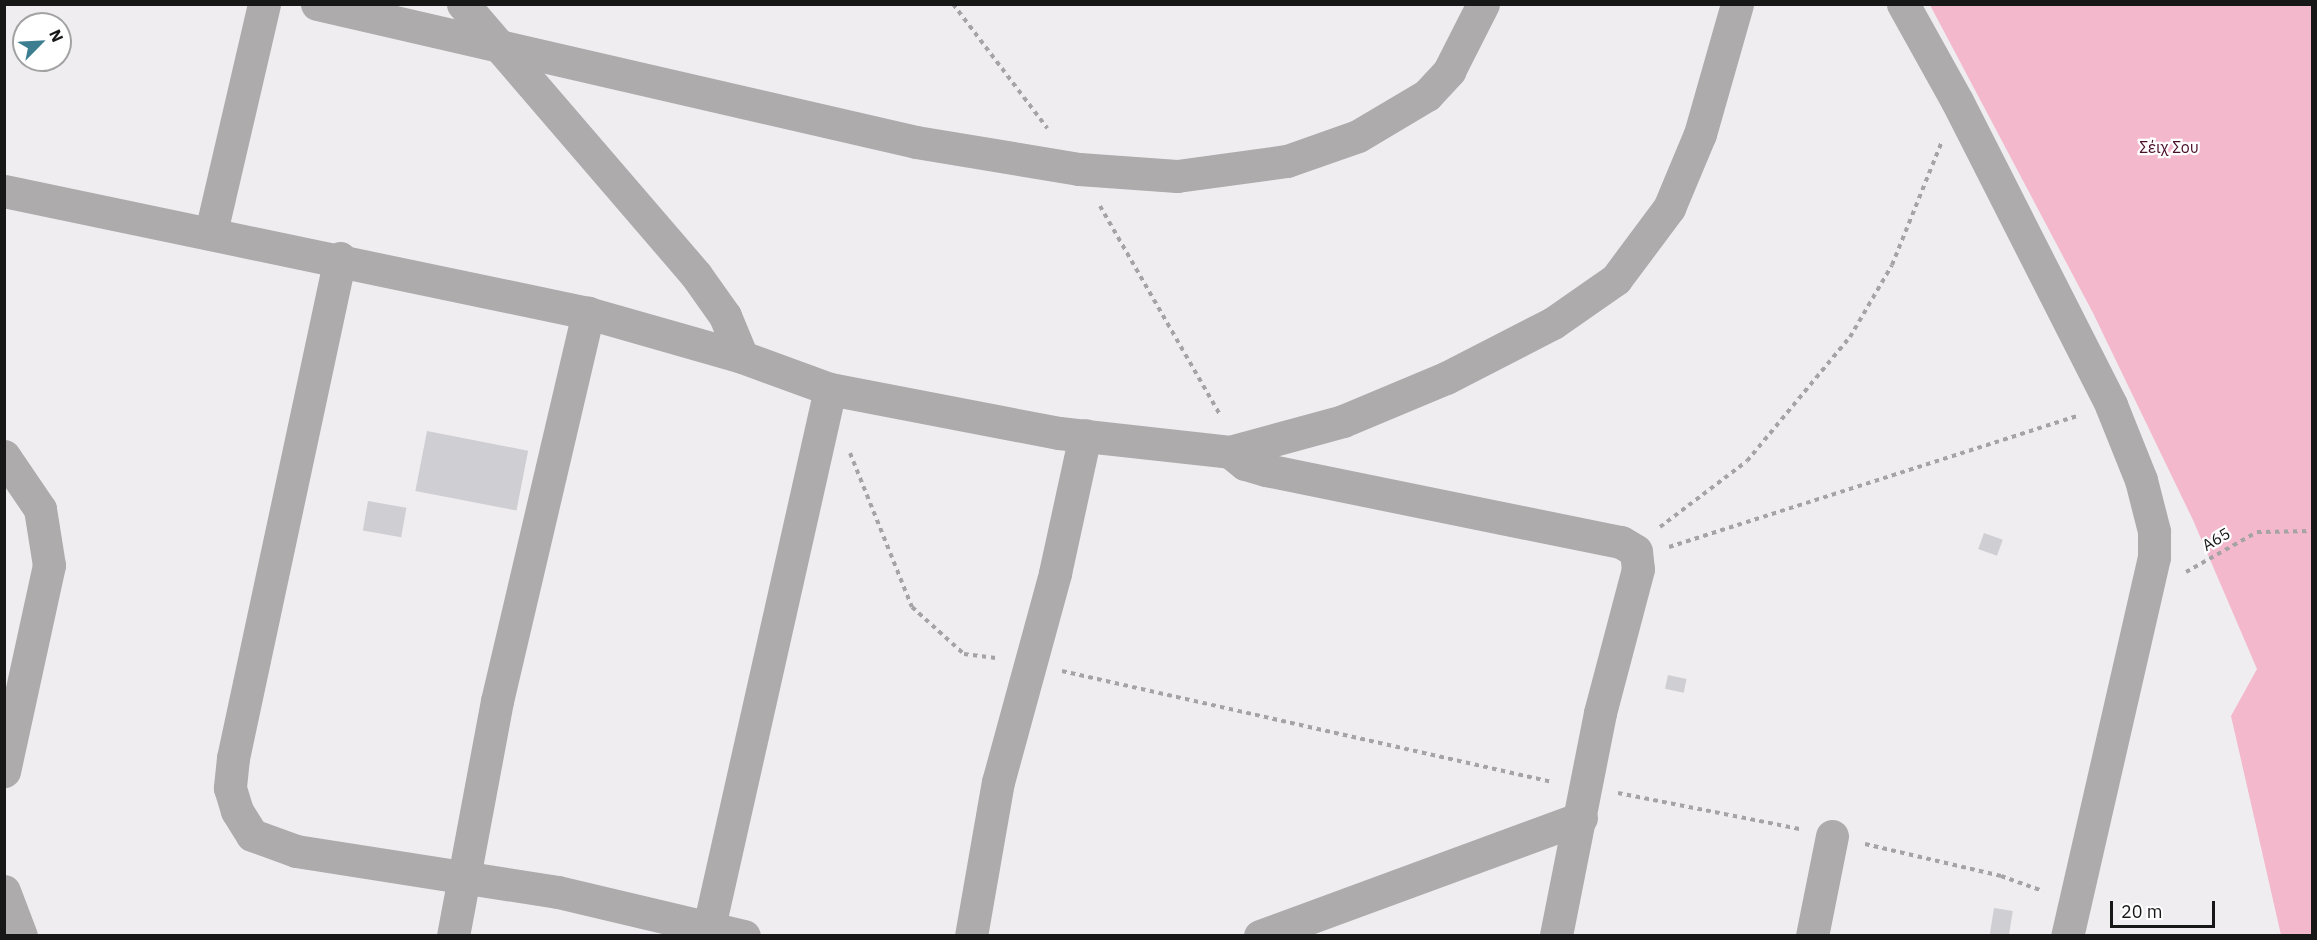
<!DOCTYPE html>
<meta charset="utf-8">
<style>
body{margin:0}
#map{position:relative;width:2317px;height:940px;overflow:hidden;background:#efedf0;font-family:"IBM Plex Sans",sans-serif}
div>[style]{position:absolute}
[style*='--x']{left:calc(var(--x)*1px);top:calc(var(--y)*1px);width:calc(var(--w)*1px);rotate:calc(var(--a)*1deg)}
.green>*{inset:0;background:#f4b8cc}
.building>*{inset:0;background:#cfced2;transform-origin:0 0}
.path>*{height:4px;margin-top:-2px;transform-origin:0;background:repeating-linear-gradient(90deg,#a5a3a5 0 4.5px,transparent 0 9px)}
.minor>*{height:33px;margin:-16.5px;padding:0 16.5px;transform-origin:16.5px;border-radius:16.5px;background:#adabac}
span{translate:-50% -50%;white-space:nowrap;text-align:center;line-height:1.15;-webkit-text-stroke:4.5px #fff;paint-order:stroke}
.park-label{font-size:16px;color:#4b0f2a}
.street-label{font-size:16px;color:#181718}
.frame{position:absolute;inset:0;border:6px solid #181718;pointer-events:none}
.north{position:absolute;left:12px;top:12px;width:60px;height:60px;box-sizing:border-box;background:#fff;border:2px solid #a3a2a3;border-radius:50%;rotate:66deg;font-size:16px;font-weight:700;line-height:24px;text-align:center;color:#181718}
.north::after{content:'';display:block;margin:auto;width:21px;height:27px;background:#3c7e8f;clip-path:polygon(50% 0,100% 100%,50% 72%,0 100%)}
.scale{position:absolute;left:2110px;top:901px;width:105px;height:27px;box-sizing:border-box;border:3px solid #181718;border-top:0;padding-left:8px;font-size:18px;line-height:21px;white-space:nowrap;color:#181718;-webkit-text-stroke:4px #fff;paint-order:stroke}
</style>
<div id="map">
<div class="green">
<i style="clip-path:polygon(1930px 5px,2312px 5px,2312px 935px,2281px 935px,2231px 716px,2257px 669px,2193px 520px,2093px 313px)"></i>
</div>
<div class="building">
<i style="left:427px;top:431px;width:103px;height:61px;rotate:11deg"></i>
<i style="left:368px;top:501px;width:39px;height:30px;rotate:10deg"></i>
<i style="left:1984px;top:533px;width:20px;height:17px;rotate:20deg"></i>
<i style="left:1668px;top:675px;width:19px;height:14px;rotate:12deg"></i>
<i style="left:1994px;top:908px;width:19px;height:26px;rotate:9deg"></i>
</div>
<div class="path">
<i style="--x:953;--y:4;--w:156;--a:52.8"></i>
<i style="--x:1100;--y:206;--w:241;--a:60.1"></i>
<i style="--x:850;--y:453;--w:166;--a:68.1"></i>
<i style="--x:912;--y:607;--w:70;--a:42.1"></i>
<i style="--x:964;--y:654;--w:32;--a:7"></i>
<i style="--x:1660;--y:527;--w:109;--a:-37.2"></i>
<i style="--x:1747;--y:461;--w:161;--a:-50.3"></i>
<i style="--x:1850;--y:337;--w:83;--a:-59.7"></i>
<i style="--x:1892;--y:265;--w:131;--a:-68"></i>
<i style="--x:1669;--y:547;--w:431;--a:-17.8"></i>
<i style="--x:2186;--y:572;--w:81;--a:-29.4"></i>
<i style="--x:2257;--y:532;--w:55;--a:-1"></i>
<i style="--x:1062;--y:671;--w:502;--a:12.76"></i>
<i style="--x:1618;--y:793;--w:185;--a:11.2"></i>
<i style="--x:1865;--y:844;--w:140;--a:13.2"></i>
<i style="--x:2001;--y:876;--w:45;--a:19.7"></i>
</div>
<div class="minor">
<i style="--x:317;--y:4;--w:615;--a:12.97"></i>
<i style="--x:916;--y:142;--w:165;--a:9.4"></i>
<i style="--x:1079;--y:169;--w:98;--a:4.1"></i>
<i style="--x:1177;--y:176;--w:111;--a:-7.8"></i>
<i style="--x:1287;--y:161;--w:75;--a:-19.4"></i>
<i style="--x:1358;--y:136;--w:80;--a:-30.7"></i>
<i style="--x:1427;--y:95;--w:33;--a:-47"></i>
<i style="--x:1449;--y:71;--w:75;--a:-63.1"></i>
<i style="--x:463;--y:4;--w:357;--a:49.3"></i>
<i style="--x:696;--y:275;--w:50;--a:54.7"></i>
<i style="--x:725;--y:316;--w:44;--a:67.5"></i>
<i style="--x:1903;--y:4;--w:111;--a:60.9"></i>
<i style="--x:1957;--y:101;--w:341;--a:63.1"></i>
<i style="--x:2111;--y:405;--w:81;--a:68.2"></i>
<i style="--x:2141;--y:480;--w:53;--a:75.7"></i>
<i style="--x:2154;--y:531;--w:26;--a:90"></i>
<i style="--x:2154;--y:557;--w:389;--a:102.9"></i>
<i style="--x:4;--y:191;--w:597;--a:11.8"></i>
<i style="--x:588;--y:313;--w:160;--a:15.9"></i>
<i style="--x:742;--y:357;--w:94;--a:20"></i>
<i style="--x:830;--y:389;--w:233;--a:10.9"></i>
<i style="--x:1059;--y:433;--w:172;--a:6.3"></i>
<i style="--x:1230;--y:452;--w:117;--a:-15.3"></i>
<i style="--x:1343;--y:421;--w:112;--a:-22.7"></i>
<i style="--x:1446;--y:378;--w:120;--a:-27.2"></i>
<i style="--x:1553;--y:323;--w:77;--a:-34.9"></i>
<i style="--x:1616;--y:279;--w:89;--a:-53.3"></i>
<i style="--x:1669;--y:208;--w:80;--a:-67.3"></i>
<i style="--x:1700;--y:134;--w:135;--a:-74.1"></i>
<i style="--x:211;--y:232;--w:234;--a:-76.9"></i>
<i style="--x:340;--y:258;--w:511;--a:102.08"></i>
<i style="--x:233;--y:758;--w:30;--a:96"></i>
<i style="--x:230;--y:788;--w:24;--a:73"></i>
<i style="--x:237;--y:811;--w:28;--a:58"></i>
<i style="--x:252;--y:835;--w:47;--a:20"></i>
<i style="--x:296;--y:851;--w:265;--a:8.9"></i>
<i style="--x:558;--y:892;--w:191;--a:13.3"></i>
<i style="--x:1230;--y:452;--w:19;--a:39"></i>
<i style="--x:1245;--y:464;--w:22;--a:16"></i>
<i style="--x:1266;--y:470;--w:362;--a:11.5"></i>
<i style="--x:1621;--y:542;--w:17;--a:31"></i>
<i style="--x:1636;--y:551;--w:18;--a:84"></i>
<i style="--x:1638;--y:569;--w:149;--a:104.8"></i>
<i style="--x:1600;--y:713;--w:227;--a:101.2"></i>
<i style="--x:4;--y:456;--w:64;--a:55.8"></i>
<i style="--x:40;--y:509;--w:57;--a:80.9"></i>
<i style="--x:49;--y:565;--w:211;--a:102.3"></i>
<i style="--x:4;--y:891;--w:48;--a:69.3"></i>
<i style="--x:709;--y:927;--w:551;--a:-77.32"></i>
<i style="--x:453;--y:936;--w:239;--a:-79.4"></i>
<i style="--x:497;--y:701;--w:399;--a:-76.8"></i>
<i style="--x:971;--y:936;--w:156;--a:-80.1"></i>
<i style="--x:998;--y:782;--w:217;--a:-74.7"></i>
<i style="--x:1055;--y:573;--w:141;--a:-77.7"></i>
<i style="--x:1260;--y:936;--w:342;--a:-20.2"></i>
<i style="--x:1812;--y:936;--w:102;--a:-78.7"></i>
</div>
<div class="park-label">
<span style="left:2169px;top:147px">Σέιχ Σου</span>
</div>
<div class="street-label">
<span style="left:2216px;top:539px;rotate:-30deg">Α65</span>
</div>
<div class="frame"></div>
<div class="north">N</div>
<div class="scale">20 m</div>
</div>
